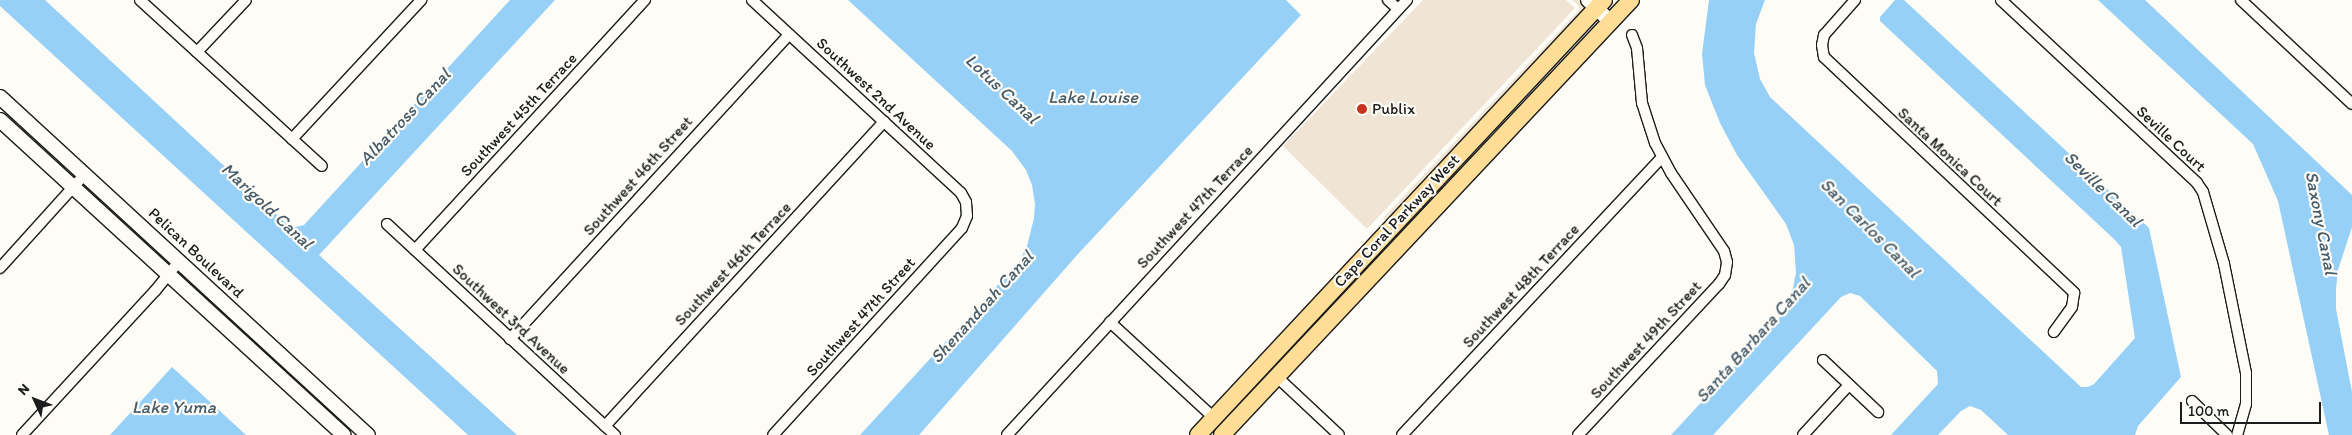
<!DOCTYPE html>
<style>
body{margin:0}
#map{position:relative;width:2352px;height:435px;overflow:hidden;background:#fdfcf7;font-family:Itim,sans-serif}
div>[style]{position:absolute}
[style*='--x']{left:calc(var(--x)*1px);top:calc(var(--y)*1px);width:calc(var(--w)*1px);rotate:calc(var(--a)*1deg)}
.built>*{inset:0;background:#f0e4d5}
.water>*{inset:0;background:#96d0f6}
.roads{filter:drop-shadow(1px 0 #1c1c1c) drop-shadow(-1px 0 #1c1c1c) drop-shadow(0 1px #1c1c1c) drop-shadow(0 -1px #1c1c1c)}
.street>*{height:10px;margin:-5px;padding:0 5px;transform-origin:5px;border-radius:5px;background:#fdfcf7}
.secondary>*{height:14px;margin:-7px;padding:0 7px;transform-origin:7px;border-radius:7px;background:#fdfcf7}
.primary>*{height:16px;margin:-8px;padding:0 8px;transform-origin:8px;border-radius:8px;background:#fedd96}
.dots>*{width:14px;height:14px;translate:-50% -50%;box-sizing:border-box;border:2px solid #fdfcf7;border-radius:50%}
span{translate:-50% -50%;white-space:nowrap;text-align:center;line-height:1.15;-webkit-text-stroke:4.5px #fdfcf7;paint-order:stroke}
.street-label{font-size:16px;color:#1c1c1c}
.poi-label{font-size:16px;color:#1c1c1c}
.left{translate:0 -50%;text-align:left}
.water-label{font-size:18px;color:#475b68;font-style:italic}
.north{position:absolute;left:10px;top:375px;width:50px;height:50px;-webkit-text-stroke:4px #fdfcf7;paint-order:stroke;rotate:313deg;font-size:14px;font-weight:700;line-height:20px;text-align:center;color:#1c1c1c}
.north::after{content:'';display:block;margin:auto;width:18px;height:22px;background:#1c1c1c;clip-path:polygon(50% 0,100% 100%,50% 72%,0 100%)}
.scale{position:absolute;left:2180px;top:402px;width:141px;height:22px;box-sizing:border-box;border:2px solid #1c1c1c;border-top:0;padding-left:6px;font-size:15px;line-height:18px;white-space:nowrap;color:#1c1c1c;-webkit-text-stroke:4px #fdfcf7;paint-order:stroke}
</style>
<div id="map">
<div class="built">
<i style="clip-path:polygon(1423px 0,1566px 0,1575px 8px,1367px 229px,1283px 146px)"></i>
<i style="clip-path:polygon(1572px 0,1581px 0,1589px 8px,1388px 223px,1383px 218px,1579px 10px,1578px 5px)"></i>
</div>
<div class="water">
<i style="clip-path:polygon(0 0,45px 0,291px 228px,304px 225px,510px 0,555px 0,319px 255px,517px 435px,468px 435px,0 6px)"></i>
<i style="clip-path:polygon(848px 0,1286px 0,1301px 15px,1078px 254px,919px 435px,860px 435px,1019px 262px,1027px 246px,1034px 218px,1035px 204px,1032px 185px,1026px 170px,1012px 151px)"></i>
<i style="clip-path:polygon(1709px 0,1765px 0,1756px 24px,1754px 53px,1760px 79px,1770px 97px,2081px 387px,2088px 387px,2094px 384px,2135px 338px,2121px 247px,2115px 240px,1880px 21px,1880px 17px,1895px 0,1904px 0,2149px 228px,2181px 377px,2138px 426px,2135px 435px,2008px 435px,1981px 410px,1970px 406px,1961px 411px,1938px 435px,1891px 435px,1938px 384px,1937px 371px,1860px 296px,1850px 293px,1841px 297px,1713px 435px,1671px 435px,1782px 315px,1793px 288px,1796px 272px,1794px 245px,1786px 224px,1737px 155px,1720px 123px,1705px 85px,1702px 54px)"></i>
<i style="clip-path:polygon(2098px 0,2145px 0,2352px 195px,2352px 227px,2338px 270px,2336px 289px,2336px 309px,2352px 392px,2352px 435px,2329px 435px,2278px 201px,2253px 144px)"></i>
<i style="clip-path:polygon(172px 367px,246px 435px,110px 435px)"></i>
</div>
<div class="roads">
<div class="street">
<i style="--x:140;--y:0;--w:246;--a:42.4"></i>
<i style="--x:752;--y:0;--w:284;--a:42.7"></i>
<i style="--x:961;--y:193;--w:10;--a:61"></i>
<i style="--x:966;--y:202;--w:14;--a:86"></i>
<i style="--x:967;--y:216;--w:13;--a:113"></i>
<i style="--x:962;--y:228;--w:280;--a:132.4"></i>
<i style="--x:1388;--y:0;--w:13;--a:42"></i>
<i style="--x:1855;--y:0;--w:47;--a:131.5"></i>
<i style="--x:1824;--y:35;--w:10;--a:101"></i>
<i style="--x:1822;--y:45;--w:12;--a:81"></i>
<i style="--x:1824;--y:57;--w:344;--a:43.3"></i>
<i style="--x:2074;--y:293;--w:14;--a:98"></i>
<i style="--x:2072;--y:307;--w:31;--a:126"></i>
<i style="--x:2001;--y:0;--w:268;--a:43"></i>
<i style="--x:2197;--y:183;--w:11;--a:56"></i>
<i style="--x:2203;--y:192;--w:75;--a:73.7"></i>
<i style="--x:2224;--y:264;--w:111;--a:78.6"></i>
<i style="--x:2246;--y:373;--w:31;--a:90"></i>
<i style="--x:2246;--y:404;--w:32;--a:106"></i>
<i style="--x:2241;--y:0;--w:152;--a:43.1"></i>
<i style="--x:197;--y:52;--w:71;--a:-46.7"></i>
<i style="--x:292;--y:139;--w:190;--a:-47.1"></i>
<i style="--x:387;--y:224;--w:311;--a:42.8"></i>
<i style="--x:415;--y:250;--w:340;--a:-47.4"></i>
<i style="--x:0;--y:268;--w:127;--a:-47.9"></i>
<i style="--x:1110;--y:322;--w:142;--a:42.7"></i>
<i style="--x:510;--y:339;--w:413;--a:-47.5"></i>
<i style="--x:1823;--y:360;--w:76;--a:43.4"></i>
<i style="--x:1276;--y:376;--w:86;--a:43.1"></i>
<i style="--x:2192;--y:401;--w:49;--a:44.2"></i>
<i style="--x:605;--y:426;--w:413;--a:-47.5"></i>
<i style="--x:22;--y:435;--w:196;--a:-47.3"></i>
<i style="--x:155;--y:291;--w:38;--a:-51"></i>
<i style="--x:1007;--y:435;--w:591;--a:-47.4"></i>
<i style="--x:1402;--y:435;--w:381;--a:-46.9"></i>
<i style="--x:1578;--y:435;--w:207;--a:-47"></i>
<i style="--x:1719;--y:284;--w:11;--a:-56"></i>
<i style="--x:1725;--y:275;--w:13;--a:-81"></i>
<i style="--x:1727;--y:262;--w:11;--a:-105"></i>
<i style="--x:1724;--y:251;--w:94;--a:-124.2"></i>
<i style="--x:1671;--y:173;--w:34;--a:-118"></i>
<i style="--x:1655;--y:143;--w:42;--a:-108"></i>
<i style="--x:1642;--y:103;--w:55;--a:-95.2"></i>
<i style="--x:1637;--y:48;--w:14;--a:-111"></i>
<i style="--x:1803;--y:435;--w:68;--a:-47.4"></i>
</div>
<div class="secondary">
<i style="--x:1588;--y:0;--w:30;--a:44"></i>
<i style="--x:0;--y:97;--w:500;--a:42.6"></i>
<i style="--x:0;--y:120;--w:466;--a:42.5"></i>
</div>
<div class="primary">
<i style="--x:1198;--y:435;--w:595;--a:-46.97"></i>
<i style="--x:1222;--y:435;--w:597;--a:-46.76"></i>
</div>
</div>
<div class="dots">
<i style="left:1362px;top:109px;background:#c8321e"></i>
</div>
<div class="street-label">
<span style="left:876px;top:94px;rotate:43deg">Southwest 2nd Avenue</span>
<span style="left:519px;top:115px;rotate:-47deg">Southwest 45th Terrace</span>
<span style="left:2171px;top:139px;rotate:43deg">Seville Court</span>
<span style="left:1950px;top:157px;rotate:43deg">Santa Monica Court</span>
<span style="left:638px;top:176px;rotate:-48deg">Southwest 46th Street</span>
<span style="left:1195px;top:207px;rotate:-47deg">Southwest 47th Terrace</span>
<span style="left:1397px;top:221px;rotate:-47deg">Cape Coral Parkway West</span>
<span style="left:196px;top:253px;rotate:43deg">Pelican Boulevard</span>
<span style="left:733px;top:264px;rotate:-47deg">Southwest 46th Terrace</span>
<span style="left:1521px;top:286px;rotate:-47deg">Southwest 48th Terrace</span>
<span style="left:861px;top:317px;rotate:-48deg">Southwest 47th Street</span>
<span style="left:511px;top:319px;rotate:43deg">Southwest 3rd Avenue</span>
<span style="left:1646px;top:340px;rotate:-47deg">Southwest 49th Street</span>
</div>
<div class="poi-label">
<span class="left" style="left:1372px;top:109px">Publix</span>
</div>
<div class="water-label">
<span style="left:1002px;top:89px;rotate:43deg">Lotus Canal</span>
<span style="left:1093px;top:97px">Lake Louise</span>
<span style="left:405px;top:117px;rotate:-47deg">Albatross Canal</span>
<span style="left:2103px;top:189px;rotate:44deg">Seville Canal</span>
<span style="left:267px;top:206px;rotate:43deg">Marigold Canal</span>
<span style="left:2321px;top:223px;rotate:79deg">Saxony Canal</span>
<span style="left:1870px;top:228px;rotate:45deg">San Carlos Canal</span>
<span style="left:982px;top:307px;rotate:-48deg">Shenandoah Canal</span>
<span style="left:1753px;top:340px;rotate:-48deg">Santa Barbara Canal</span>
<span style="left:174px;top:407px">Lake Yuma</span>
</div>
<div class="north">N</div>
<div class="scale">100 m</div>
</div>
